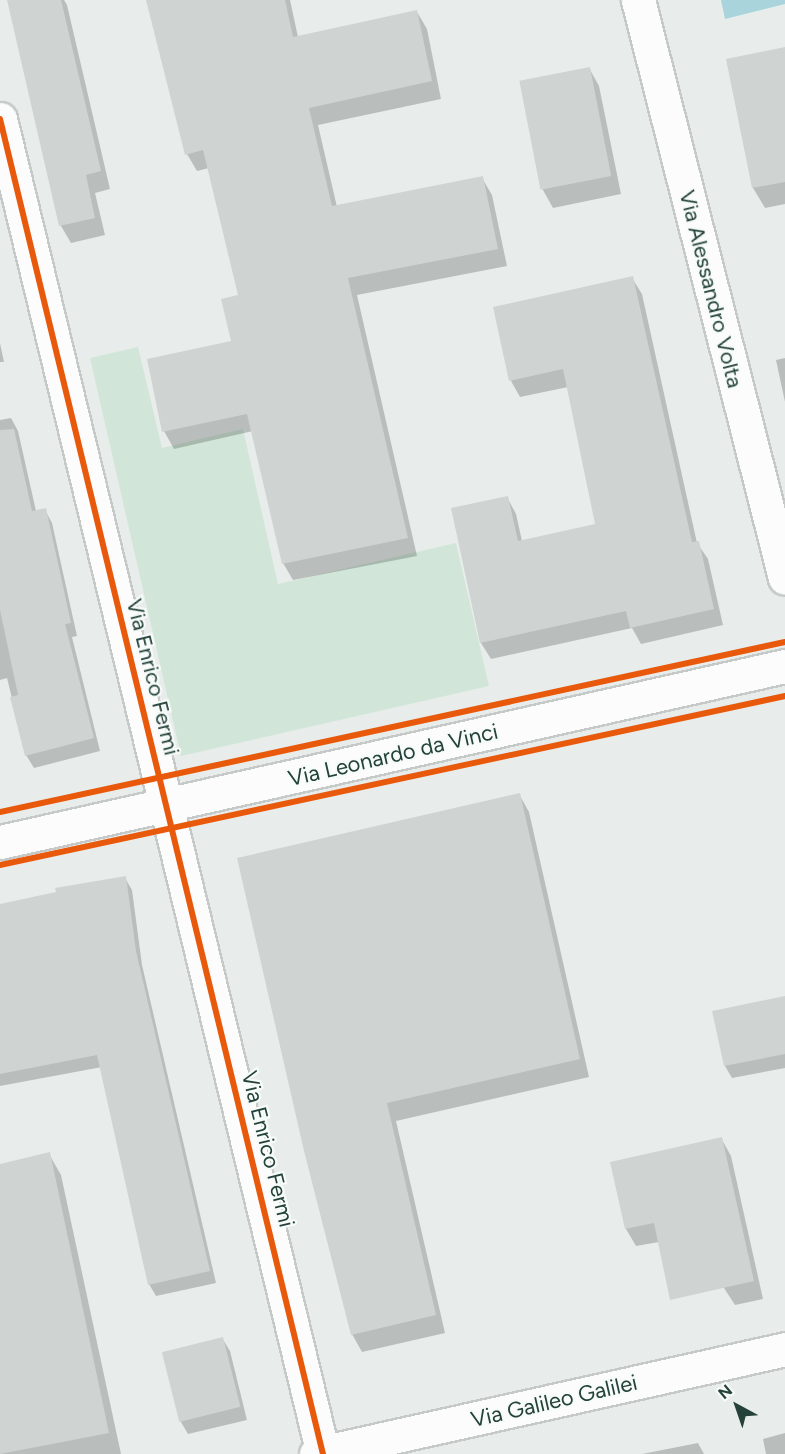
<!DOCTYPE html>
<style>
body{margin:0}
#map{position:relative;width:785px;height:1454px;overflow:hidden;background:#e8edeb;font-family:Figtree,sans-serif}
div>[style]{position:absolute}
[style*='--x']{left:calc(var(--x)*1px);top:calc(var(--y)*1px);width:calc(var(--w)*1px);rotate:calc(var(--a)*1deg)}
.green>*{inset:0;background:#d1e6d8}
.water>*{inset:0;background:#a9d4db}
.shadow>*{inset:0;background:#0003}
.building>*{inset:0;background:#cfd4d2;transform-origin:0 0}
.roads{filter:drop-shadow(2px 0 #c5cac8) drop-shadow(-2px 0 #c5cac8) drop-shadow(0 2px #c5cac8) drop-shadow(0 -2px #c5cac8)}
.minor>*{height:33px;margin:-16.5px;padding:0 16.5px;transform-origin:16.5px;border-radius:16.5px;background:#fcfcfc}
.cycleway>*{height:6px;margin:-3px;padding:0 3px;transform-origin:3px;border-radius:3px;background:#e8590c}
span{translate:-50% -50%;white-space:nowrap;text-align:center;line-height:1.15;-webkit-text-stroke:4.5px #f7fbf9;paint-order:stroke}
.street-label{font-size:22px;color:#24423a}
.north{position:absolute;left:707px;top:1376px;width:60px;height:60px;-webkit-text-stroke:4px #f7fbf9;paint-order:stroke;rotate:320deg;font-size:16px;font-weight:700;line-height:24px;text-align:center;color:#24423a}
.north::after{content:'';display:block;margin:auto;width:21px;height:27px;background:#24423a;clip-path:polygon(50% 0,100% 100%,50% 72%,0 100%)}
</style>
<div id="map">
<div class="green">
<i style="clip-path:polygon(138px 347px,162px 448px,243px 429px,278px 584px,456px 543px,489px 686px,181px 756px,90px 358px)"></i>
</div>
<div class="water">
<i style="clip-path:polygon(721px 0,785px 0,785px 4px,725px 19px)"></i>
</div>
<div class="shadow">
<i style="clip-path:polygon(9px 0,64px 0,67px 5px,110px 189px,95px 193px,105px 235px,71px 243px,61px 226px)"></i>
<i style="clip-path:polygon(148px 0,290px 0,298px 37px,417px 12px,427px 29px,441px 99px,318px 125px,337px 207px,482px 178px,492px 195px,507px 266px,357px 295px,417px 556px,293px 580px,283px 563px,253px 431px,174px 449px,164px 431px,233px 342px,240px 296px,209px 168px,197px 171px,187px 154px)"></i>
<i style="clip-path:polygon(785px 48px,785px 204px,765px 208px,753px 188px,728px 60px)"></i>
<i style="clip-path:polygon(589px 68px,599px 86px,621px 194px,553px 208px,543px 190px,521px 83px)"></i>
<i style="clip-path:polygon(632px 278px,642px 294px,697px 543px,708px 559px,723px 625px,641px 644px,632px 628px,491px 659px,481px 643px,453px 509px,507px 497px,516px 514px,522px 541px,597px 525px,568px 387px,520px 397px,511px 381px)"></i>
<i style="clip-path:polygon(0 343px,4px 362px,0 362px)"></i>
<i style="clip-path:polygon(785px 358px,785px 402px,776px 360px)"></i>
<i style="clip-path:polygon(11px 418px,18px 431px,36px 511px,45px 510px,52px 523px,77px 636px,72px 637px,100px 751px,34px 768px,26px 755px,7px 678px,0 680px,0 420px)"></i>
<i style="clip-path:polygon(519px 794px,529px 812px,589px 1077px,396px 1121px,445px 1333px,362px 1352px,352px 1334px,305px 1151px)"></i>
<i style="clip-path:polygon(125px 878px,132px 890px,142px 965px,216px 1283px,156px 1296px,149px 1284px,102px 1067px,0 1086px,0 906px)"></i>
<i style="clip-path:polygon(785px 997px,785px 1068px,732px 1078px,725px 1066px)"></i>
<i style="clip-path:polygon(721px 1138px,731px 1156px,763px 1299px,735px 1305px,724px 1288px,659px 1242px,636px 1246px,626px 1229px)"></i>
<i style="clip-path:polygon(49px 1154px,61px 1175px,121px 1454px,0 1454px,0 1295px)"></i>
<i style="clip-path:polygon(222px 1338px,230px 1351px,247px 1420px,188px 1434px,181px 1422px,164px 1353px)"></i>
<i style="clip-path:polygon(785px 1433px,785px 1454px,766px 1454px,763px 1439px)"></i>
<i style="clip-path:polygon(698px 1443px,704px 1454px,642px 1454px)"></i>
</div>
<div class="building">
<i style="clip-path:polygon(7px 0,61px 0,101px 171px,86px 175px,95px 218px,59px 226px)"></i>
<i style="clip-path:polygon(146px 0,285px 0,293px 37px,417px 10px,432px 81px,309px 108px,332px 206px,483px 176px,498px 249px,348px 278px,408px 538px,282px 564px,247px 414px,162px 432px,147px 359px,231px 341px,221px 299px,238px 295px,203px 150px,185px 155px)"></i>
<i style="clip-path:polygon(785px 47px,785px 182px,752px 188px,726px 59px)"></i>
<i style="left:590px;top:67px;width:111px;height:72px;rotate:79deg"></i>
<i style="clip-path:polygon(633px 276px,692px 542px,699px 541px,714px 609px,630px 628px,626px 611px,480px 643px,451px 508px,508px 496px,518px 541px,595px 524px,563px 369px,509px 381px,493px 307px)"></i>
<i style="clip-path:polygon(14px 429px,32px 511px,46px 508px,71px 623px,65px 624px,94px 738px,25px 756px,10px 697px,18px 695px,0 610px,0 430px)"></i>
<i style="clip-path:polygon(520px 793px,580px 1059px,387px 1103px,436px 1315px,351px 1335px,304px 1151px,237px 858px)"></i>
<i style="clip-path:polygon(126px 876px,136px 951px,210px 1271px,148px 1285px,97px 1055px,0 1074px,0 904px,56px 892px,55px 888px)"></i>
<i style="clip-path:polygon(785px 996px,785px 1054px,724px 1066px,712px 1011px)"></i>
<i style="clip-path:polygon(722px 1137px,754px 1281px,670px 1300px,654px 1223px,625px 1229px,610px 1162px)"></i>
<i style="clip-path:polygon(50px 1152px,109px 1433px,0 1454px,0 1164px)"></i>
<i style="left:223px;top:1337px;width:72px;height:63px;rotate:76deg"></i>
</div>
<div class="roads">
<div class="minor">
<i style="--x:638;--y:0;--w:596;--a:75.73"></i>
<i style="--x:0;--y:119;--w:1374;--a:76.4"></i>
<i style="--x:0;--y:842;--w:804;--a:-12.64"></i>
<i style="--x:316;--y:1454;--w:481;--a:-12.6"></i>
</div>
</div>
<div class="cycleway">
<i style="--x:0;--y:119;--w:1374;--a:76.4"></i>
<i style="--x:0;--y:812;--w:803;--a:-12.22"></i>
<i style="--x:0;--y:865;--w:803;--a:-12.15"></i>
</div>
<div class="street-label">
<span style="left:711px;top:289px;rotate:76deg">Via Alessandro Volta</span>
<span style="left:153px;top:677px;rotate:76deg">Via Enrico Fermi</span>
<span style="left:393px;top:755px;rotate:-13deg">Via Leonardo da Vinci</span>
<span style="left:268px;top:1149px;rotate:76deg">Via Enrico Fermi</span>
<span style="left:554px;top:1401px;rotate:-13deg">Via Galileo Galilei</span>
</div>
<div class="north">N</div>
</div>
